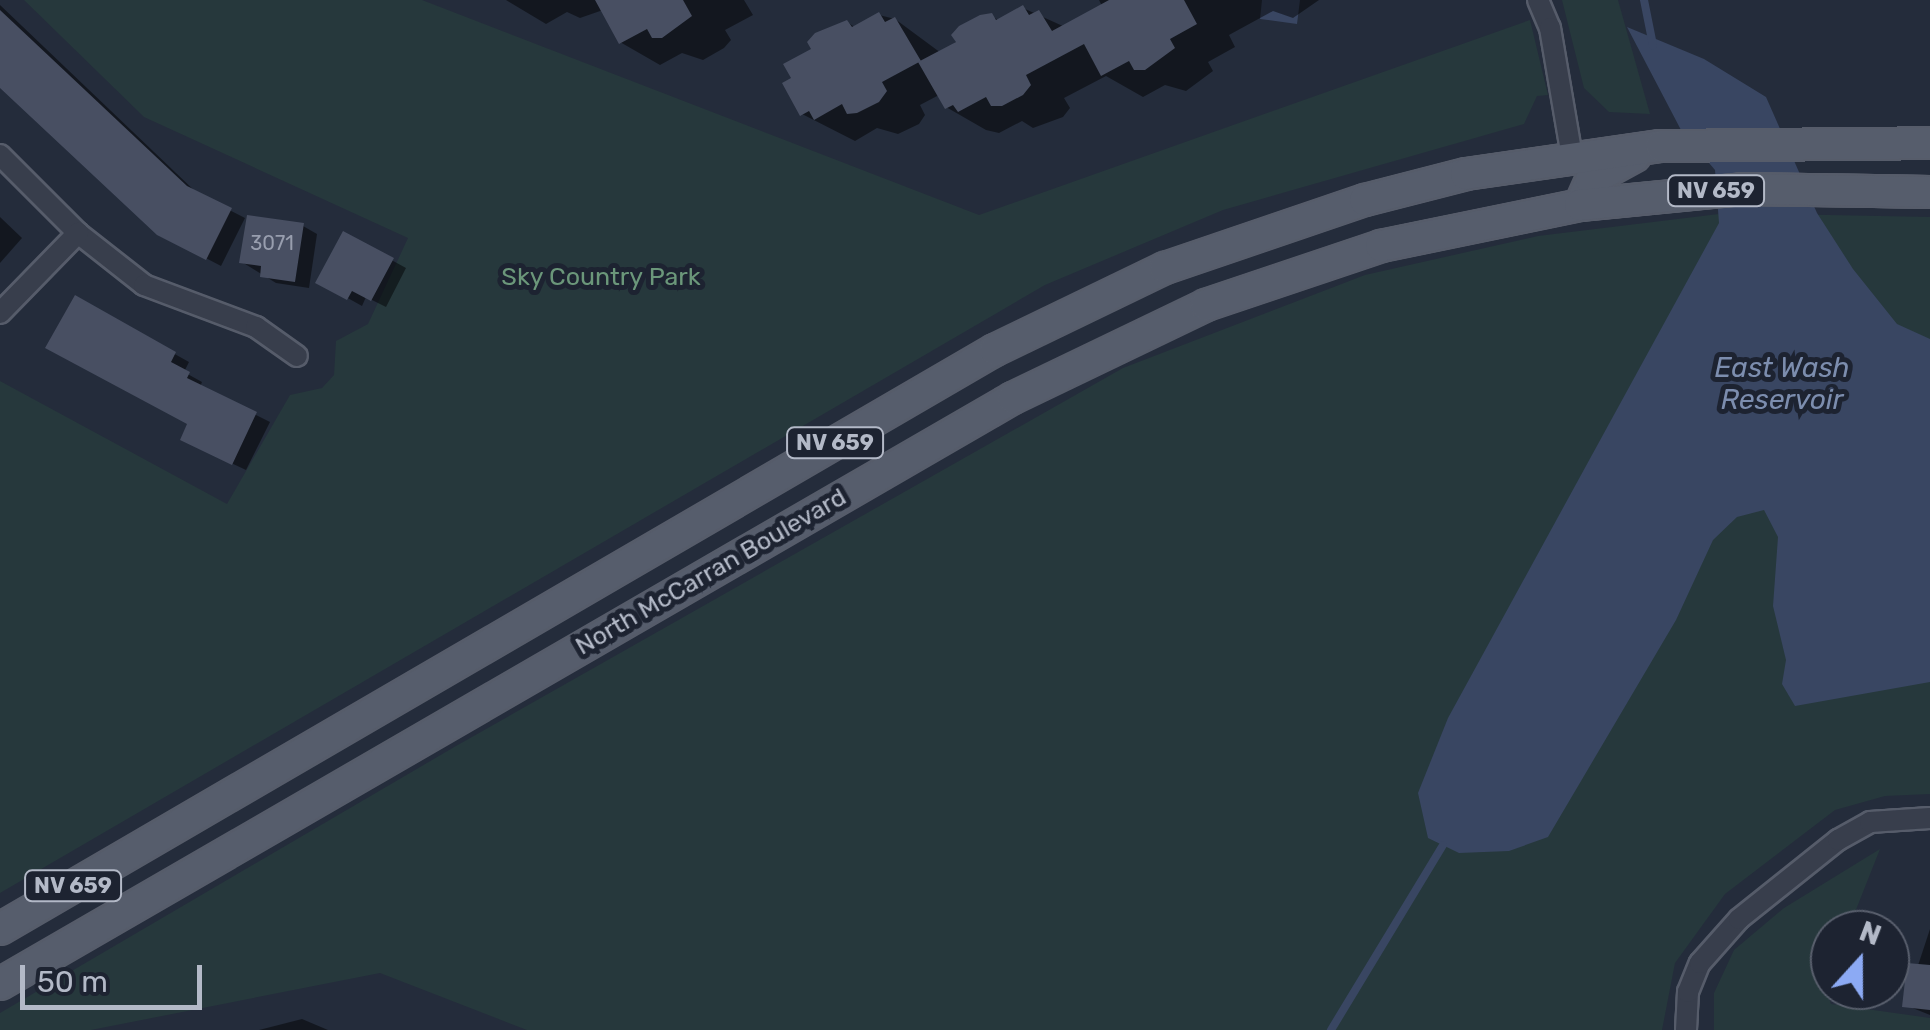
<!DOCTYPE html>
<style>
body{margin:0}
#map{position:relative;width:1930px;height:1030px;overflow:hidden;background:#242c3b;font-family:Rubik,sans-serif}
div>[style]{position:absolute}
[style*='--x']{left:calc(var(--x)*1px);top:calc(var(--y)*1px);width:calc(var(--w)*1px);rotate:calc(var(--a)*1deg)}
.green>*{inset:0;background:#26383c}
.water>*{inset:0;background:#394662}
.shadow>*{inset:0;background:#0007}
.stream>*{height:8px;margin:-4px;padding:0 4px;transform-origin:4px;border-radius:4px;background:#394662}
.building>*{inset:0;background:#484f62}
.roads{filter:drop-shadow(2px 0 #565c6a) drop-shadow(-2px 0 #565c6a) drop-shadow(0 2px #565c6a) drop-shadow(0 -2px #565c6a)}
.street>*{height:20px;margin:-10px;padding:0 10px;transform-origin:10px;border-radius:10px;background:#383e4c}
.primary>*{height:30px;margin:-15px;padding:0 15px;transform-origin:15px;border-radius:15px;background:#565d6c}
span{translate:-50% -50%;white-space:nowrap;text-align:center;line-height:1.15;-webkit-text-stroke:10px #1d2331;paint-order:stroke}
.number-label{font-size:20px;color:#989eae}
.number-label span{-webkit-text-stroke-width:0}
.shield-label span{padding:2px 8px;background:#1d2331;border:2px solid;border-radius:8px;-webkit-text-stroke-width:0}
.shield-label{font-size:22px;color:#b3b9c7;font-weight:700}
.park-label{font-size:25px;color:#6b977a}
.street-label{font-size:25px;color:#b3b9c7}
.water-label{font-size:28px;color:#7c8dae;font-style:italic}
.north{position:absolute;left:1810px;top:910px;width:100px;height:100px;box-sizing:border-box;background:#1d2331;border:2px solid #595f6d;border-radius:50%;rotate:21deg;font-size:28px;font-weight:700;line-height:40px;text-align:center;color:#b3b9c7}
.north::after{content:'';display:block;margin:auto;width:35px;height:45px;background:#8caaf4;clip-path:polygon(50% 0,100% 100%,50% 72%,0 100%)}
.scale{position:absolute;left:20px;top:965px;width:182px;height:45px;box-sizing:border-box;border:5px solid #b3b9c7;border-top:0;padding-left:12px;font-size:30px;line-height:35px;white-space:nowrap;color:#b3b9c7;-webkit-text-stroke:8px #1d2331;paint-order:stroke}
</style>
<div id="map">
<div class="green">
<i style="clip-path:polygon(24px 0,422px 0,979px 215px,1530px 20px,1548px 95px,1537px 96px,1524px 124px,1223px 210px,1045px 285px,0 893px,0 381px,227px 504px,290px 395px,322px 388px,334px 375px,336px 341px,368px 324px,408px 238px,144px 117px)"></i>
<i style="clip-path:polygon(1562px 0,1618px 0,1650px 114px,1609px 112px,1584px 88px)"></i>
<i style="clip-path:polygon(1727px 213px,1930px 217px,1930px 794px,1885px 796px,1835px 810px,1725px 894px,1675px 963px,1662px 1030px,527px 1030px,380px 973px,91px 1030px,0 1030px,0 1013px,456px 746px,1123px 368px,1365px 275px,1538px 236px)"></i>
<i style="clip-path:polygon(1880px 849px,1848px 930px,1830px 930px,1826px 989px,1831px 1004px,1930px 1018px,1930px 1030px,1714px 1030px,1714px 993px,1734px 950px,1784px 908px)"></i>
</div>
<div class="water">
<i style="clip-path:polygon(1262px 0,1300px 0,1297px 24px,1260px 19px)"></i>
<i style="clip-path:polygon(1627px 27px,1704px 59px,1766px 97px,1817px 213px,1853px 269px,1897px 324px,1930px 339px,1930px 682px,1795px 706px,1782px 684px,1786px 660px,1773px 606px,1778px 537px,1764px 510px,1737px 517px,1713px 540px,1676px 620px,1548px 837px,1509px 851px,1459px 853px,1428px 838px,1418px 793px,1448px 718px,1719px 223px,1715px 170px,1681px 130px)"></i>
</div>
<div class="shadow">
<i style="clip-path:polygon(506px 0,744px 0,753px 15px,725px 30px,731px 40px,724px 48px,703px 60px,682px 53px,660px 65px,620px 42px,603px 10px,580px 18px,567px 12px,546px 24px)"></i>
<i style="clip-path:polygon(1099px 0,1319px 0,1293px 18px,1273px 11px,1229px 35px,1235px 47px,1208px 62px,1213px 71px,1186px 91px,1165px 85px,1143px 97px,1106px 76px,1064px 98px,1070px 108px,1063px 117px,1033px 128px,1022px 121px,999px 133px,986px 130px,946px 107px,939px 95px,920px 105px,925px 115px,919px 124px,898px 134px,877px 128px,855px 141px,802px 114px,795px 80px,814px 50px,847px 22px,856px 28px,879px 15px,895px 19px,941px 53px,991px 16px,1000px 21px,1023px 8px,1065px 27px,1102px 6px)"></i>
<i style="clip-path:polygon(0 5px,198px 194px,245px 218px,221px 266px,158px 233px,0 87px)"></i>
<i style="clip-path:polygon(0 217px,22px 238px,0 263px)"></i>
<i style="clip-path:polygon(303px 226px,317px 234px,309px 288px,276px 283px,242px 262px)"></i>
<i style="clip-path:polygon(344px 234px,406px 268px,386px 307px,366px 297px,362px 306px,319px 282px)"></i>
<i style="clip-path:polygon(76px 299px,189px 362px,184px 372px,202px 382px,200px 387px,270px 422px,246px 470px,197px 447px,190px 424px)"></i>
<i style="clip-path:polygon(1930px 929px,1930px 1015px,1905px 1005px)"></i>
<i style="clip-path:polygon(302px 1019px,328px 1030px,259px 1030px)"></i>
</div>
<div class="stream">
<i style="--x:1644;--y:0;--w:46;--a:78.7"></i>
<i style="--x:1331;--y:1030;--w:216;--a:-58.8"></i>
</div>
<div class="building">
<i style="clip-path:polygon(595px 0,683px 0,692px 16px,662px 38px,652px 38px,647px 29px,619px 44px)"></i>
<i style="clip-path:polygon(1109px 0,1184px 0,1197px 24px,1170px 39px,1175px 48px,1145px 70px,1134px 70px,1129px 61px,1101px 76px,1084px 44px,1026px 75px,1031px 85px,1023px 95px,1002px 106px,991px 106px,986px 97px,958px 112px,953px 105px,945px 109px,918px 62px,956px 42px,951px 35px,959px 26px,980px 15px,992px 13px,996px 20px,1023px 5px,1029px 15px,1039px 10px,1052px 31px)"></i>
<i style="clip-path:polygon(0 10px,187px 186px,232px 208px,206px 260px,157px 235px,0 88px)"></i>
<i style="clip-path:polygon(879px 12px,885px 22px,895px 17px,921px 61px,882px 82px,887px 91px,879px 102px,857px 113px,847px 114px,842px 104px,814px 120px,809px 111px,800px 116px,782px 83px,791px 78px,783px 64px,811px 49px,807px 42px,815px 33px,847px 20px,852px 27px)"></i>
<i style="clip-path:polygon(247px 215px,304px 223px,295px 282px,260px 277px,261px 266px,239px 263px)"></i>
<i style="clip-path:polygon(343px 231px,394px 258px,371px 301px,352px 291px,347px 300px,315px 283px)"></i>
<i style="clip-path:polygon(75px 295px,176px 352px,171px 362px,190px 372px,187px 378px,257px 412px,232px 465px,180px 440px,187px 424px,45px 348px)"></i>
<i style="clip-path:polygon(1907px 963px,1930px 965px,1930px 1010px,1902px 1007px)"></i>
</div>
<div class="roads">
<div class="street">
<i style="--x:1538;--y:0;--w:30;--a:67"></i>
<i style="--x:1550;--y:28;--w:131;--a:80.3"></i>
<i style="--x:0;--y:155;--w:110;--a:45"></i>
<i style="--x:78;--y:233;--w:84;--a:38.2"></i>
<i style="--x:144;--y:285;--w:120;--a:20.6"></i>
<i style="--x:256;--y:327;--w:50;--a:35.3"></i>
<i style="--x:0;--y:313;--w:112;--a:-45.7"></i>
<i style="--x:1686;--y:1030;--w:38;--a:-87"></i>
<i style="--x:1688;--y:992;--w:31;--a:-68"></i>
<i style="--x:1700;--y:963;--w:59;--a:-48.4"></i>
<i style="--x:1739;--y:919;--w:127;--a:-38.6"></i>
<i style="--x:1838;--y:840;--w:37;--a:-29"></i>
<i style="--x:1870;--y:822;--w:60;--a:-3.8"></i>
</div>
<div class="primary">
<i style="--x:1580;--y:205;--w:27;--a:-66"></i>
<i style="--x:1591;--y:180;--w:50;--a:-28.6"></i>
<i style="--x:0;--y:929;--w:1151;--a:-30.2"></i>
<i style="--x:995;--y:350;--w:189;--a:-25.8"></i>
<i style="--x:1165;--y:268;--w:211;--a:-18.8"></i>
<i style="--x:1365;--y:200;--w:104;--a:-14.4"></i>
<i style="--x:1466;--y:174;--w:197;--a:-8.2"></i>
<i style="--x:1661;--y:146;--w:269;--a:-0.6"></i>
<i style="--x:0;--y:984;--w:1170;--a:-30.05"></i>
<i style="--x:1013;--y:398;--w:214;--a:-25.7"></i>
<i style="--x:1206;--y:305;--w:185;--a:-18.6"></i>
<i style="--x:1381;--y:246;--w:203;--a:-11.6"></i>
<i style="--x:1580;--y:205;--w:163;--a:-5.6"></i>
<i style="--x:1742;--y:189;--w:188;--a:0.9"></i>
</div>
</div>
<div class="number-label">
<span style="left:272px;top:243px">3071</span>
</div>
<div class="shield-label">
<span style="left:1716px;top:191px">NV 659</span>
<span style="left:835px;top:443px">NV 659</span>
<span style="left:73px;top:886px">NV 659</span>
</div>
<div class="park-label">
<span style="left:601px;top:277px">Sky Country Park</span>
</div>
<div class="street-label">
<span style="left:711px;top:572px;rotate:-30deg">North McCarran Boulevard</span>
</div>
<div class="water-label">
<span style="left:1782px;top:384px">East Wash<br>Reservoir</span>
</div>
<div class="north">N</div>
<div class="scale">50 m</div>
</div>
